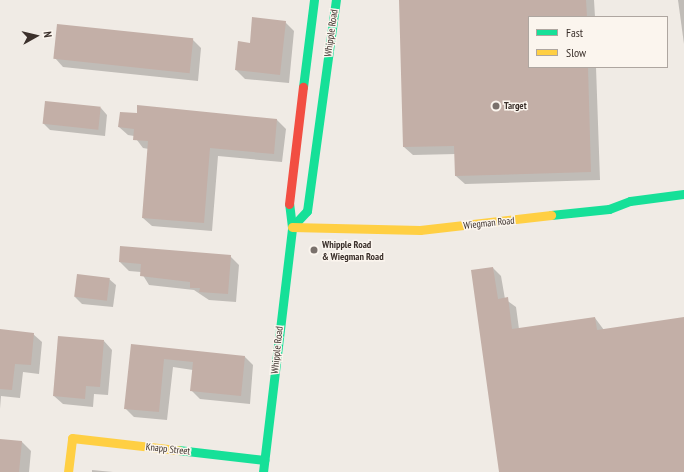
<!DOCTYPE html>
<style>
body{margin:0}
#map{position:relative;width:684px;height:472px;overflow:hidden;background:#f0ebe5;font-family:"PT Sans Narrow",sans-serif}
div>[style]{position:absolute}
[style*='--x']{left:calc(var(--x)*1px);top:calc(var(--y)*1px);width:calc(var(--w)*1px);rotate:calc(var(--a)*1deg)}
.shadow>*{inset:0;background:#0003}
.building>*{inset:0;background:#c3afa7;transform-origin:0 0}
.fast>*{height:9px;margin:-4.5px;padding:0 4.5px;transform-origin:4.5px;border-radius:4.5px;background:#16e098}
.slow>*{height:9px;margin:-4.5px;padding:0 4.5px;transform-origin:4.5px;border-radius:4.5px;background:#ffcf43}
.jam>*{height:9px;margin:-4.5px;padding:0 4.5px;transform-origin:4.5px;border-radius:4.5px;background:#f24e42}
.dots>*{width:11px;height:11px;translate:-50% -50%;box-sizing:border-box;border:2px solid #fbf5ee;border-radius:50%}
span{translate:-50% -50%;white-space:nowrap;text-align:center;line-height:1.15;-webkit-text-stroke:3px #fbf5ee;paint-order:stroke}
.street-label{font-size:10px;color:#3b302b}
.poi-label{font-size:10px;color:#3b302b;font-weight:700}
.left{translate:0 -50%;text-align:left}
.legend{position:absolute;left:528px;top:16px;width:140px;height:52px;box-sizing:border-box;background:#fbf5ee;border:1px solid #aea6a0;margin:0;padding:5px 7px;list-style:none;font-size:12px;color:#3b302b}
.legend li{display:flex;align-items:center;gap:8px;height:20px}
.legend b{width:20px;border:1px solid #aea6a0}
.north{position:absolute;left:16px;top:16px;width:40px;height:40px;-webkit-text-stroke:3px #fbf5ee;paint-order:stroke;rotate:82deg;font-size:11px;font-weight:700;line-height:16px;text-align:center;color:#3b302b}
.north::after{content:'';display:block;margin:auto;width:14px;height:18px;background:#3b302b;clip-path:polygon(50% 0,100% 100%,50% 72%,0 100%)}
</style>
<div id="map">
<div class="shadow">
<i style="clip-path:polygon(400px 0,594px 0,595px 17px,529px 17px,529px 67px,596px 67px,600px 180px,465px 184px,456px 176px,456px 154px,413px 155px,404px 147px)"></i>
<i style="clip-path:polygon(678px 0,684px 0,684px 44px)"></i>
<i style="clip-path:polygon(285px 22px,294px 31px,289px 83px,245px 79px,236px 70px,250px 44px)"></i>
<i style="clip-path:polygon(192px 39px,201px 48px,198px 81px,63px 67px,55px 58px)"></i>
<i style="clip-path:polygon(138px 106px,277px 120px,286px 129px,282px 162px,218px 156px,212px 231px,152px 226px,143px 218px,149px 149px,143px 148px,134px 136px,128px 135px,119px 127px,138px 114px)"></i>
<i style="clip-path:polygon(101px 108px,107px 115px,105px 136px,50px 130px,43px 123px)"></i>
<i style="clip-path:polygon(230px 256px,239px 265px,236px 302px,209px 300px,194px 290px,149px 285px,141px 272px,129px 271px,120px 262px)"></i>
<i style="clip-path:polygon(493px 268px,501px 276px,505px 299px,516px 307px,519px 329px,595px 318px,604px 330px,684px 318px,684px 472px,500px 472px)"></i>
<i style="clip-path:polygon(109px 279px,116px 285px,113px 307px,82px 304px,75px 297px)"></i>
<i style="clip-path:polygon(0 330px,33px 334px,42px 342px,39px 374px,23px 372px,20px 398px,1px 396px,0 409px)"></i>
<i style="clip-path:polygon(104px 341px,112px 350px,108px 395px,94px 394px,93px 407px,63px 404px,54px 396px)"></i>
<i style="clip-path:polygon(132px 345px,245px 357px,253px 365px,250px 404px,200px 399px,191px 390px,193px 370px,173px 367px,167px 420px,134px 417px,125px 408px)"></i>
<i style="clip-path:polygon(0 440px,22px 442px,31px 451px,29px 472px,0 472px)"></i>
<i style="clip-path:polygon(92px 470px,113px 472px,92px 472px)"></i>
</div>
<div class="building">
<i style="clip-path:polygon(399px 0,586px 0,587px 17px,529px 17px,529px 67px,588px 67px,591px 172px,455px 176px,454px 146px,403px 147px)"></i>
<i style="clip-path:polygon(252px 17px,286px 21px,280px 75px,235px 70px,238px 41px,250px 43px)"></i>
<i style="left:57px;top:24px;width:137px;height:35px;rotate:6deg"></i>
<i style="left:45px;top:101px;width:56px;height:23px;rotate:6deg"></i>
<i style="clip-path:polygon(137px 105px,277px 119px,274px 154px,210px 148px,204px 223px,142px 218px,148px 141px,133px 140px,134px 129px,118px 127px,120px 112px,137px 113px)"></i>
<i style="clip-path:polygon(120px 246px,231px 255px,228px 294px,199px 292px,200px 288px,190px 288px,190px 282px,140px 276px,141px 264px,119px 262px)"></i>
<i style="clip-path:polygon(493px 267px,498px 299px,508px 297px,512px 329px,595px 317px,597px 330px,684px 317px,684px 472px,499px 472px,471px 270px)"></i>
<i style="left:77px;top:274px;width:33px;height:23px;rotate:7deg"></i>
<i style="clip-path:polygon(0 329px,34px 333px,31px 365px,15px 364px,12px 390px,0 389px)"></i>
<i style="clip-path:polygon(58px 336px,104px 340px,100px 387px,86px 386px,85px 399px,53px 396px)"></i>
<i style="clip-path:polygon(131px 344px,245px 356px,241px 396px,190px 391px,193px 362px,164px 359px,159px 412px,124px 409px)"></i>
<i style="clip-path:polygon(0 439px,22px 441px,19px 472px,0 472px)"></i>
</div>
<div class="fast">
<i style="--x:303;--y:87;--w:88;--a:-82.8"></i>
<i style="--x:551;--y:215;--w:58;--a:-5.9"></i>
<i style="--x:609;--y:209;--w:22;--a:-21"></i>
<i style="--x:630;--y:201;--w:54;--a:-7.4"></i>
<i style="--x:292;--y:227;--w:22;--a:-47"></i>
<i style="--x:307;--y:211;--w:213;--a:-82.2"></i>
<i style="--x:178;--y:450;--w:87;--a:6.6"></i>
<i style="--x:263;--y:472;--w:247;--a:-83.2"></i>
<i style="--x:292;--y:227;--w:23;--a:-97"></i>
</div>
<div class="slow">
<i style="--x:292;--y:227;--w:128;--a:1.3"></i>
<i style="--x:420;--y:230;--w:132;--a:-6.5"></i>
<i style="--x:68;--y:472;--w:34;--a:-83"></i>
<i style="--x:72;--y:438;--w:107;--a:6.5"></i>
</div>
<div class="jam">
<i style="--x:289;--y:204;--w:118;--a:-83.2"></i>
</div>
<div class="dots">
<i style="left:496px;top:106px;background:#7a716c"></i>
<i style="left:314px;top:250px;background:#7a716c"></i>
</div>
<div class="street-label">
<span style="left:331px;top:33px;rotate:-82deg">Whipple Road</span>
<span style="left:489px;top:223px;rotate:-6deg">Wiegman Road</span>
<span style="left:277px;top:350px;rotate:-84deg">Whipple Road</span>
<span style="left:168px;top:449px;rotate:6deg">Knapp Street</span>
</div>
<div class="poi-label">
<span class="left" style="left:504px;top:106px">Target</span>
<span class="left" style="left:322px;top:250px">Whipple Road<br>&amp; Wiegman Road</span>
</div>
<ul class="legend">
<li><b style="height:5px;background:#16e098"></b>Fast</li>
<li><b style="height:5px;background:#ffcf43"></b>Slow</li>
</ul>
<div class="north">N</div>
</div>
